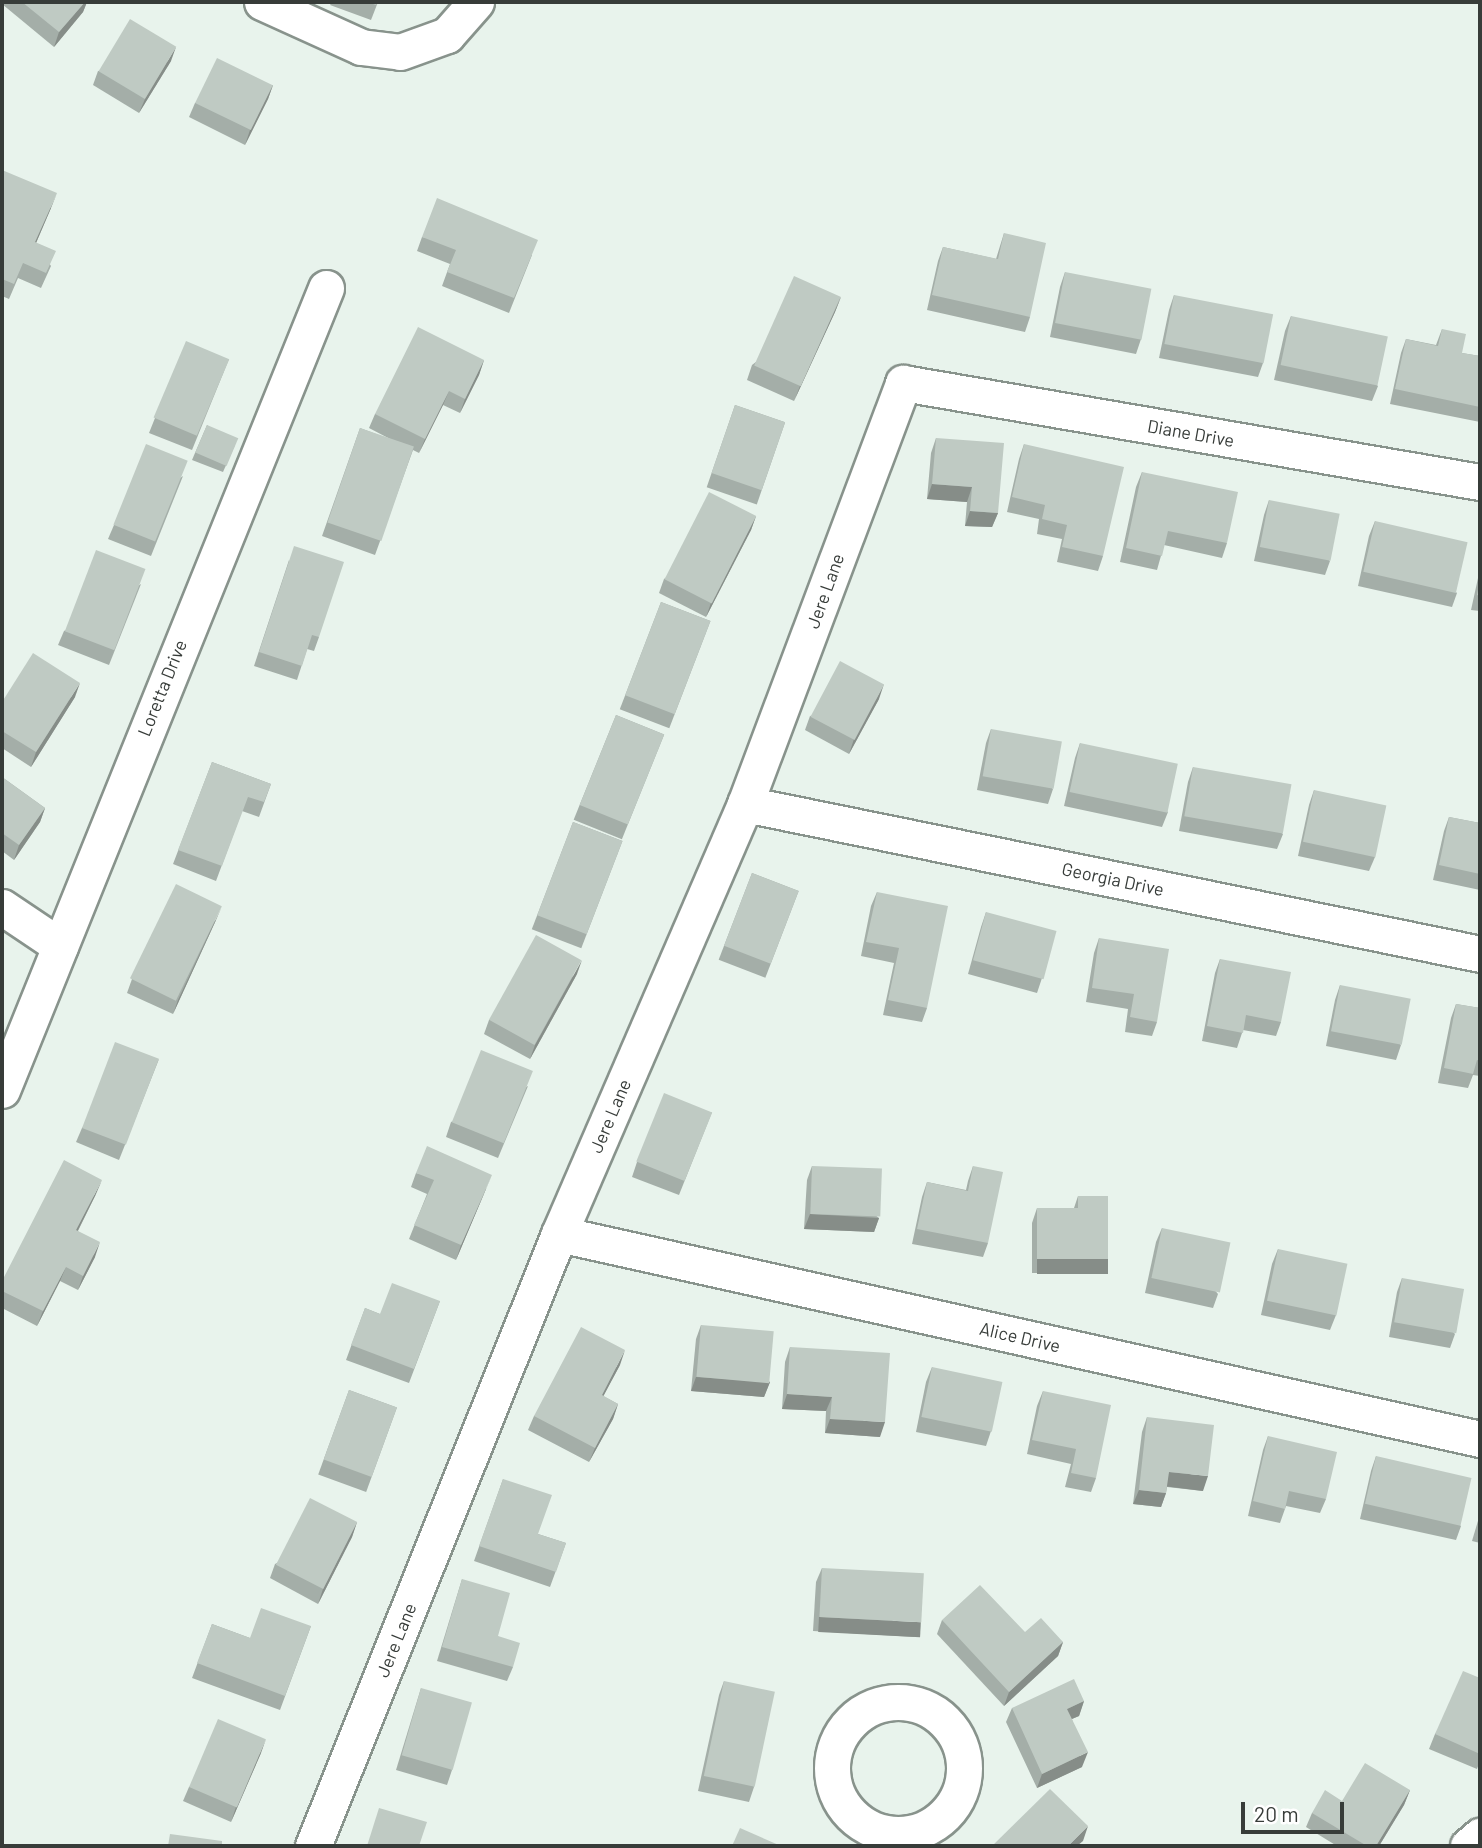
<!DOCTYPE html>
<style>
body{margin:0}
#map{position:relative;width:1482px;height:1848px;overflow:hidden;background:#e8f3ec;font-family:Barlow,sans-serif}
div>[style]{position:absolute}
[style*='--x']{left:calc(var(--x)*1px);top:calc(var(--y)*1px);width:calc(var(--w)*1px);rotate:calc(var(--a)*1deg)}
.roads{filter:drop-shadow(2px 0 #88938c) drop-shadow(-2px 0 #88938c) drop-shadow(0 2px #88938c) drop-shadow(0 -2px #88938c)}
.minor>*{height:35px;margin:-17.5px;padding:0 17.5px;transform-origin:17.5px;border-radius:17.5px;background:#fff}
.minor>.ring{margin:-17.5px;padding:0;box-sizing:content-box;background:none;border:35px solid #fff;border-radius:50%}
.wall>*{inset:0;background:#a4aea8;transform-origin:0 0}
.shaded-wall>*{inset:0;background:#868d88;transform-origin:0 0}
.building>*{inset:0;background:#bfcac3;transform-origin:0 0}
span{translate:-50% -50%;white-space:nowrap;text-align:center;line-height:1.15;-webkit-text-stroke:5px #fff;paint-order:stroke}
.street-label{font-size:18px;color:#373c39}
.frame{position:absolute;inset:0;border:4px solid #373c39;pointer-events:none}
.scale{position:absolute;left:1241px;top:1802px;width:103px;height:32px;box-sizing:border-box;border:4px solid #373c39;border-top:0;padding-left:9px;font-size:21px;line-height:24px;white-space:nowrap;color:#373c39;-webkit-text-stroke:5px #fff;paint-order:stroke}
</style>
<div id="map">
<div class="roads">
<div class="minor">
<i style="--x:262;--y:2;--w:109;--a:24.4"></i>
<i style="--x:361;--y:47;--w:39;--a:7"></i>
<i style="--x:400;--y:52;--w:50;--a:-19.9"></i>
<i style="--x:447;--y:35;--w:44;--a:-48.7"></i>
<i style="--x:745;--y:804;--w:750;--a:11.53"></i>
<i style="--x:2;--y:907;--w:70;--a:33.9"></i>
<i style="--x:2;--y:1090;--w:865;--a:-68"></i>
<i style="--x:559;--y:1234;--w:944;--a:12.55"></i>
<i class="ring" style="left:832px;top:1702px;width:97px;height:97px"></i>
<i style="--x:313;--y:1846;--w:660;--a:-68.1"></i>
<i style="--x:559;--y:1234;--w:469;--a:-66.6"></i>
<i style="--x:745;--y:804;--w:450;--a:-69.4"></i>
<i style="--x:903;--y:383;--w:585;--a:9.74"></i>
<i style="--x:1468;--y:1846;--w:16;--a:-40"></i>
</div>
</div>
<div class="wall">
<i style="clip-path:polygon(2px 2px,87px 2px,83px 12px,54px 47px,2px 4px)"></i>
<i style="clip-path:polygon(332px 2px,378px 2px,371px 20px,330px 5px)"></i>
<i style="clip-path:polygon(171px 61px,139px 113px,93px 85px,98px 71px)"></i>
<i style="clip-path:polygon(273px 85px,268px 99px,245px 145px,189px 117px,195px 103px)"></i>
<i style="clip-path:polygon(2px 170px,51px 208px,36px 243px,51px 266px,41px 288px,18px 278px,9px 299px,2px 296px)"></i>
<i style="clip-path:polygon(1004px 233px,1030px 317px,1025px 332px,927px 310px,938px 261px,943px 247px,996px 259px)"></i>
<i style="clip-path:polygon(422px 237px,532px 255px,509px 313px,442px 286px,450px 264px,417px 251px)"></i>
<i style="clip-path:polygon(1065px 272px,1141px 339px,1136px 354px,1050px 337px,1060px 287px)"></i>
<i style="clip-path:polygon(1174px 295px,1263px 363px,1258px 377px,1159px 358px,1169px 310px)"></i>
<i style="clip-path:polygon(841px 297px,835px 312px,794px 401px,747px 380px,752px 365px)"></i>
<i style="clip-path:polygon(1291px 316px,1378px 386px,1372px 401px,1274px 380px,1285px 331px)"></i>
<i style="clip-path:polygon(1442px 329px,1462px 353px,1480px 356px,1480px 422px,1390px 404px,1401px 353px,1406px 339px,1436px 345px)"></i>
<i style="clip-path:polygon(229px 359px,192px 450px,149px 433px,155px 418px)"></i>
<i style="clip-path:polygon(484px 360px,479px 375px,460px 413px,443px 405px,419px 453px,413px 450px,375px 555px,322px 536px,360px 428px,392px 440px,369px 428px,375px 414px)"></i>
<i style="left:735px;top:405px;width:53px;height:87px;rotate:19deg"></i>
<i style="clip-path:polygon(207px 425px,235px 445px,223px 472px,192px 460px)"></i>
<i style="clip-path:polygon(936px 438px,998px 513px,992px 527px,965px 526px,967px 502px,927px 499px,931px 453px)"></i>
<i style="clip-path:polygon(1024px 444px,1103px 556px,1098px 571px,1057px 562px,1062px 539px,1037px 534px,1039px 519px,1007px 512px,1019px 459px)"></i>
<i style="clip-path:polygon(1142px 472px,1227px 543px,1222px 558px,1164px 545px,1157px 570px,1120px 562px,1136px 487px)"></i>
<i style="clip-path:polygon(183px 476px,151px 556px,108px 539px,114px 525px)"></i>
<i style="clip-path:polygon(1269px 500px,1330px 561px,1325px 575px,1254px 561px,1264px 515px)"></i>
<i style="clip-path:polygon(756px 516px,751px 530px,706px 617px,659px 593px,664px 579px)"></i>
<i style="clip-path:polygon(1375px 521px,1457px 593px,1452px 607px,1358px 586px,1369px 536px)"></i>
<i style="clip-path:polygon(289px 560px,319px 637px,314px 651px,307px 649px,297px 680px,254px 666px)"></i>
<i style="clip-path:polygon(1480px 569px,1480px 611px,1471px 610px)"></i>
<i style="clip-path:polygon(141px 584px,109px 665px,58px 645px,64px 631px)"></i>
<i style="left:661px;top:602px;width:53px;height:115px;rotate:21deg"></i>
<i style="clip-path:polygon(75px 697px,31px 767px,2px 748px,2px 702px)"></i>
<i style="clip-path:polygon(879px 699px,849px 754px,805px 730px,810px 716px)"></i>
<i style="left:616px;top:715px;width:52px;height:113px;rotate:22deg"></i>
<i style="clip-path:polygon(991px 729px,1053px 789px,1048px 804px,977px 790px,986px 743px)"></i>
<i style="clip-path:polygon(1080px 743px,1168px 812px,1162px 827px,1064px 806px,1075px 758px)"></i>
<i style="clip-path:polygon(212px 762px,271px 784px,259px 817px,242px 811px,216px 881px,173px 864px)"></i>
<i style="clip-path:polygon(1193px 767px,1283px 834px,1277px 849px,1179px 831px,1188px 782px)"></i>
<i style="clip-path:polygon(2px 777px,45px 808px,40px 822px,14px 860px,2px 851px)"></i>
<i style="clip-path:polygon(1314px 790px,1375px 857px,1369px 871px,1298px 856px,1309px 805px)"></i>
<i style="clip-path:polygon(1449px 817px,1480px 823px,1480px 890px,1433px 880px,1444px 831px)"></i>
<i style="left:573px;top:822px;width:53px;height:115px;rotate:21deg"></i>
<i style="left:752px;top:873px;width:50px;height:93px;rotate:21deg"></i>
<i style="clip-path:polygon(877px 892px,927px 1008px,922px 1022px,883px 1015px,894px 963px,861px 956px,871px 906px)"></i>
<i style="clip-path:polygon(986px 912px,1042px 978px,1037px 993px,968px 974px,981px 927px)"></i>
<i style="clip-path:polygon(216px 920px,173px 1014px,127px 993px,132px 979px)"></i>
<i style="clip-path:polygon(1099px 938px,1157px 1022px,1152px 1036px,1125px 1032px,1128px 1009px,1086px 1002px,1094px 953px)"></i>
<i style="clip-path:polygon(1220px 959px,1281px 1022px,1276px 1036px,1243px 1030px,1237px 1048px,1202px 1041px,1215px 973px)"></i>
<i style="clip-path:polygon(577px 974px,530px 1059px,484px 1034px,489px 1020px)"></i>
<i style="clip-path:polygon(1340px 985px,1401px 1045px,1396px 1060px,1326px 1046px,1335px 1000px)"></i>
<i style="clip-path:polygon(1456px 1004px,1480px 1008px,1480px 1076px,1473px 1075px,1468px 1088px,1438px 1083px,1451px 1018px)"></i>
<i style="clip-path:polygon(159px 1059px,119px 1160px,76px 1142px,82px 1128px)"></i>
<i style="clip-path:polygon(528px 1086px,498px 1158px,446px 1137px,451px 1122px)"></i>
<i style="clip-path:polygon(712px 1112px,679px 1195px,632px 1177px,637px 1162px)"></i>
<i style="clip-path:polygon(812px 1166px,879px 1218px,874px 1232px,804px 1229px,807px 1180px)"></i>
<i style="clip-path:polygon(973px 1166px,988px 1243px,983px 1257px,912px 1244px,922px 1197px,927px 1182px,966px 1190px,968px 1181px)"></i>
<i style="clip-path:polygon(416px 1173px,486px 1189px,456px 1260px,409px 1239px,427px 1194px,411px 1187px)"></i>
<i style="clip-path:polygon(96px 1194px,78px 1231px,95px 1257px,78px 1290px,60px 1281px,37px 1326px,2px 1308px,2px 1281px)"></i>
<i style="clip-path:polygon(1078px 1196px,1108px 1259px,1103px 1273px,1032px 1273px,1032px 1223px,1037px 1208px,1074px 1208px)"></i>
<i style="clip-path:polygon(1162px 1228px,1218px 1294px,1213px 1308px,1145px 1293px,1156px 1242px)"></i>
<i style="clip-path:polygon(1278px 1249px,1336px 1315px,1330px 1330px,1261px 1315px,1272px 1264px)"></i>
<i style="clip-path:polygon(1402px 1278px,1455px 1334px,1450px 1348px,1389px 1337px,1397px 1292px)"></i>
<i style="clip-path:polygon(440px 1301px,409px 1383px,346px 1360px,365px 1308px,380px 1314px)"></i>
<i style="clip-path:polygon(701px 1325px,770px 1382px,764px 1397px,691px 1391px,696px 1339px)"></i>
<i style="clip-path:polygon(790px 1347px,880px 1437px,825px 1433px,826px 1411px,782px 1409px,785px 1362px)"></i>
<i style="clip-path:polygon(620px 1365px,603px 1396px,618px 1404px,613px 1419px,589px 1462px,528px 1430px,534px 1416px)"></i>
<i style="clip-path:polygon(932px 1367px,991px 1431px,986px 1446px,916px 1432px,926px 1382px)"></i>
<i style="left:349px;top:1390px;width:51px;height:90px;rotate:20deg"></i>
<i style="clip-path:polygon(1043px 1391px,1096px 1478px,1091px 1492px,1065px 1487px,1071px 1464px,1027px 1454px,1037px 1406px)"></i>
<i style="clip-path:polygon(1147px 1417px,1203px 1491px,1167px 1487px,1166px 1493px,1161px 1507px,1133px 1504px,1142px 1432px)"></i>
<i style="clip-path:polygon(1268px 1436px,1326px 1499px,1320px 1513px,1286px 1506px,1280px 1523px,1248px 1516px,1263px 1450px)"></i>
<i style="clip-path:polygon(1376px 1456px,1461px 1526px,1456px 1540px,1360px 1519px,1371px 1471px)"></i>
<i style="clip-path:polygon(503px 1479px,538px 1534px,566px 1543px,550px 1587px,474px 1561px)"></i>
<i style="clip-path:polygon(1480px 1514px,1480px 1543px,1472px 1541px)"></i>
<i style="clip-path:polygon(357px 1522px,352px 1537px,318px 1604px,270px 1578px,275px 1564px)"></i>
<i style="clip-path:polygon(822px 1568px,915px 1637px,813px 1631px,816px 1582px)"></i>
<i style="clip-path:polygon(462px 1579px,498px 1636px,513px 1667px,507px 1681px,437px 1661px)"></i>
<i style="clip-path:polygon(942px 1620px,1063px 1642px,1058px 1656px,1004px 1706px,937px 1634px)"></i>
<i style="clip-path:polygon(212px 1624px,250px 1638px,311px 1626px,280px 1710px,192px 1678px)"></i>
<i style="clip-path:polygon(1480px 1678px,1480px 1761px,1477px 1769px,1429px 1749px,1435px 1734px)"></i>
<i style="clip-path:polygon(724px 1681px,754px 1787px,749px 1802px,698px 1791px,719px 1695px)"></i>
<i style="clip-path:polygon(421px 1688px,452px 1770px,447px 1785px,396px 1770px)"></i>
<i style="clip-path:polygon(1084px 1701px,1079px 1716px,1072px 1719px,1082px 1767px,1037px 1788px,1006px 1722px,1012px 1708px)"></i>
<i style="clip-path:polygon(261px 1753px,231px 1822px,183px 1801px,189px 1787px)"></i>
<i style="clip-path:polygon(1410px 1790px,1404px 1805px,1379px 1846px,1337px 1846px,1306px 1827px,1312px 1813px,1342px 1801px)"></i>
</div>
<div class="shaded-wall">
<i style="clip-path:polygon(85px 2px,87px 2px,83px 12px,54px 47px,59px 32px)"></i>
<i style="clip-path:polygon(176px 47px,171px 61px,139px 113px,145px 99px)"></i>
<i style="clip-path:polygon(273px 85px,268px 99px,245px 145px,250px 130px)"></i>
<i style="clip-path:polygon(57px 193px,51px 208px,30px 257px,35px 242px)"></i>
<i style="clip-path:polygon(841px 297px,835px 312px,794px 401px,800px 386px)"></i>
<i style="clip-path:polygon(484px 360px,479px 375px,460px 413px,465px 399px)"></i>
<i style="clip-path:polygon(449px 391px,443px 405px,419px 453px,425px 439px)"></i>
<i style="clip-path:polygon(932px 484px,972px 487px,967px 502px,927px 499px)"></i>
<i style="clip-path:polygon(970px 511px,998px 513px,992px 527px,965px 526px)"></i>
<i style="clip-path:polygon(756px 516px,751px 530px,706px 617px,711px 603px)"></i>
<i style="clip-path:polygon(80px 683px,75px 697px,31px 767px,36px 752px)"></i>
<i style="clip-path:polygon(884px 684px,879px 699px,849px 754px,854px 739px)"></i>
<i style="clip-path:polygon(45px 808px,40px 822px,14px 860px,19px 845px)"></i>
<i style="clip-path:polygon(222px 906px,216px 920px,173px 1014px,178px 1000px)"></i>
<i style="clip-path:polygon(582px 960px,577px 974px,530px 1059px,535px 1045px)"></i>
<i style="clip-path:polygon(492px 1175px,486px 1189px,456px 1260px,461px 1245px)"></i>
<i style="clip-path:polygon(102px 1180px,96px 1194px,71px 1244px,76px 1230px)"></i>
<i style="clip-path:polygon(810px 1214px,879px 1218px,874px 1232px,804px 1229px)"></i>
<i style="clip-path:polygon(100px 1242px,95px 1257px,78px 1290px,83px 1276px)"></i>
<i style="left:1037px;top:1259px;width:71px;height:15px"></i>
<i style="clip-path:polygon(66px 1267px,60px 1281px,37px 1326px,43px 1311px)"></i>
<i style="clip-path:polygon(625px 1350px,620px 1365px,596px 1410px,602px 1395px)"></i>
<i style="clip-path:polygon(696px 1377px,770px 1382px,764px 1397px,691px 1391px)"></i>
<i style="clip-path:polygon(787px 1394px,832px 1397px,826px 1411px,782px 1409px)"></i>
<i style="clip-path:polygon(618px 1404px,613px 1419px,589px 1462px,595px 1448px)"></i>
<i style="clip-path:polygon(830px 1419px,885px 1422px,880px 1437px,825px 1433px)"></i>
<i style="clip-path:polygon(1169px 1472px,1208px 1476px,1203px 1491px,1163px 1486px)"></i>
<i style="clip-path:polygon(1139px 1490px,1166px 1493px,1161px 1507px,1133px 1504px)"></i>
<i style="clip-path:polygon(357px 1522px,352px 1537px,318px 1604px,323px 1589px)"></i>
<i style="left:819px;top:1617px;width:102px;height:15px;rotate:3deg"></i>
<i style="clip-path:polygon(1063px 1642px,1058px 1656px,1004px 1706px,1009px 1692px)"></i>
<i style="clip-path:polygon(1084px 1701px,1079px 1716px,1062px 1723px,1067px 1709px)"></i>
<i style="clip-path:polygon(266px 1739px,261px 1753px,231px 1822px,236px 1807px)"></i>
<i style="clip-path:polygon(1088px 1752px,1082px 1767px,1037px 1788px,1042px 1774px)"></i>
<i style="clip-path:polygon(1410px 1790px,1404px 1805px,1379px 1846px,1376px 1846px)"></i>
<i style="clip-path:polygon(1088px 1826px,1083px 1841px,1077px 1846px,1068px 1846px)"></i>
</div>
<div class="building">
<i style="clip-path:polygon(22px 2px,85px 2px,59px 32px)"></i>
<i style="clip-path:polygon(367px 2px,378px 2px,376px 5px)"></i>
<i style="left:130px;top:19px;width:54px;height:61px;rotate:31deg"></i>
<i style="left:217px;top:58px;width:62px;height:50px;rotate:26deg"></i>
<i style="clip-path:polygon(2px 170px,57px 193px,35px 242px,56px 251px,46px 273px,23px 263px,14px 284px,2px 279px)"></i>
<i style="clip-path:polygon(437px 198px,538px 240px,514px 298px,447px 272px,456px 250px,422px 237px)"></i>
<i style="clip-path:polygon(1004px 233px,1046px 243px,1030px 317px,932px 295px,943px 247px,998px 259px)"></i>
<i style="left:1065px;top:272px;width:88px;height:52px;rotate:11deg"></i>
<i style="left:794px;top:276px;width:51px;height:98px;rotate:24deg"></i>
<i style="left:1174px;top:295px;width:101px;height:50px;rotate:11deg"></i>
<i style="left:1291px;top:316px;width:99px;height:50px;rotate:12deg"></i>
<i style="clip-path:polygon(418px 327px,484px 360px,465px 399px,449px 391px,425px 439px,375px 414px)"></i>
<i style="clip-path:polygon(1442px 329px,1466px 334px,1462px 353px,1480px 356px,1480px 407px,1395px 389px,1406px 339px,1438px 346px)"></i>
<i style="left:186px;top:341px;width:47px;height:83px;rotate:23deg"></i>
<i style="left:735px;top:405px;width:53px;height:72px;rotate:19deg"></i>
<i style="left:207px;top:425px;width:34px;height:30px;rotate:23deg"></i>
<i style="left:360px;top:428px;width:57px;height:100px;rotate:19deg"></i>
<i style="clip-path:polygon(936px 438px,1004px 443px,998px 513px,970px 511px,972px 487px,932px 484px)"></i>
<i style="left:146px;top:444px;width:45px;height:87px;rotate:22deg"></i>
<i style="clip-path:polygon(1024px 444px,1124px 467px,1103px 556px,1062px 547px,1067px 525px,1042px 519px,1045px 505px,1012px 497px)"></i>
<i style="clip-path:polygon(1142px 472px,1238px 492px,1227px 543px,1168px 531px,1162px 556px,1126px 548px)"></i>
<i style="left:709px;top:492px;width:53px;height:98px;rotate:27deg"></i>
<i style="left:1269px;top:500px;width:72px;height:48px;rotate:11deg"></i>
<i style="left:1375px;top:521px;width:95px;height:52px;rotate:13deg"></i>
<i style="clip-path:polygon(294px 546px,344px 562px,319px 637px,312px 635px,302px 666px,259px 652px)"></i>
<i style="left:96px;top:550px;width:53px;height:87px;rotate:21deg"></i>
<i style="clip-path:polygon(1480px 579px,1480px 596px,1477px 595px)"></i>
<i style="left:661px;top:602px;width:53px;height:100px;rotate:21deg"></i>
<i style="clip-path:polygon(33px 653px,80px 683px,36px 752px,2px 731px,2px 702px)"></i>
<i style="left:840px;top:661px;width:50px;height:63px;rotate:28deg"></i>
<i style="left:616px;top:715px;width:52px;height:97px;rotate:22deg"></i>
<i style="left:991px;top:729px;width:72px;height:48px;rotate:10deg"></i>
<i style="left:1080px;top:743px;width:100px;height:50px;rotate:12deg"></i>
<i style="clip-path:polygon(212px 762px,271px 784px,264px 802px,248px 797px,222px 866px,178px 850px)"></i>
<i style="left:1193px;top:767px;width:100px;height:50px;rotate:10deg"></i>
<i style="clip-path:polygon(2px 777px,45px 808px,19px 845px,2px 833px)"></i>
<i style="left:1314px;top:790px;width:74px;height:53px;rotate:12deg"></i>
<i style="clip-path:polygon(1449px 817px,1480px 823px,1480px 874px,1439px 865px)"></i>
<i style="left:573px;top:822px;width:53px;height:100px;rotate:21deg"></i>
<i style="left:752px;top:873px;width:50px;height:78px;rotate:21deg"></i>
<i style="left:176px;top:884px;width:51px;height:105px;rotate:26deg"></i>
<i style="clip-path:polygon(877px 892px,948px 906px,927px 1008px,888px 1000px,899px 948px,866px 942px)"></i>
<i style="left:986px;top:912px;width:73px;height:50px;rotate:15deg"></i>
<i style="left:536px;top:935px;width:52px;height:97px;rotate:29deg"></i>
<i style="clip-path:polygon(1099px 938px,1169px 949px,1157px 1022px,1130px 1017px,1134px 994px,1092px 988px)"></i>
<i style="clip-path:polygon(1220px 959px,1291px 972px,1281px 1022px,1246px 1015px,1243px 1033px,1207px 1026px)"></i>
<i style="left:1340px;top:985px;width:72px;height:47px;rotate:11deg"></i>
<i style="clip-path:polygon(1456px 1004px,1480px 1008px,1480px 1061px,1477px 1060px,1473px 1074px,1444px 1068px)"></i>
<i style="left:115px;top:1042px;width:47px;height:92px;rotate:21deg"></i>
<i style="left:481px;top:1050px;width:56px;height:78px;rotate:22deg"></i>
<i style="left:664px;top:1093px;width:52px;height:74px;rotate:22deg"></i>
<i style="clip-path:polygon(427px 1146px,492px 1175px,461px 1245px,414px 1225px,434px 1180px,416px 1173px)"></i>
<i style="clip-path:polygon(64px 1160px,102px 1180px,76px 1230px,100px 1242px,83px 1276px,66px 1267px,43px 1311px,2px 1291px,2px 1281px)"></i>
<i style="left:812px;top:1166px;width:70px;height:48px;rotate:2deg"></i>
<i style="clip-path:polygon(973px 1166px,1003px 1172px,988px 1243px,917px 1229px,927px 1182px,968px 1191px)"></i>
<i style="clip-path:polygon(1078px 1196px,1108px 1196px,1108px 1259px,1037px 1259px,1037px 1208px,1078px 1208px)"></i>
<i style="left:1162px;top:1228px;width:70px;height:51px;rotate:12deg"></i>
<i style="left:1278px;top:1249px;width:71px;height:53px;rotate:12deg"></i>
<i style="left:1402px;top:1278px;width:63px;height:45px;rotate:10deg"></i>
<i style="clip-path:polygon(392px 1283px,440px 1301px,414px 1369px,351px 1345px,365px 1308px,380px 1314px)"></i>
<i style="left:701px;top:1325px;width:73px;height:52px;rotate:5deg"></i>
<i style="clip-path:polygon(581px 1327px,625px 1350px,602px 1395px,618px 1404px,595px 1448px,534px 1416px)"></i>
<i style="clip-path:polygon(790px 1347px,890px 1353px,885px 1422px,830px 1419px,832px 1397px,787px 1394px)"></i>
<i style="left:932px;top:1367px;width:72px;height:51px;rotate:12deg"></i>
<i style="left:349px;top:1390px;width:51px;height:74px;rotate:20deg"></i>
<i style="clip-path:polygon(1043px 1391px,1111px 1405px,1096px 1478px,1071px 1473px,1076px 1449px,1032px 1440px)"></i>
<i style="clip-path:polygon(1147px 1417px,1214px 1425px,1208px 1476px,1169px 1472px,1166px 1493px,1139px 1490px)"></i>
<i style="clip-path:polygon(1268px 1436px,1337px 1452px,1326px 1499px,1289px 1491px,1285px 1509px,1253px 1501px)"></i>
<i style="left:1376px;top:1456px;width:98px;height:49px;rotate:13deg"></i>
<i style="clip-path:polygon(503px 1479px,552px 1495px,538px 1534px,566px 1543px,556px 1572px,479px 1546px)"></i>
<i style="left:310px;top:1498px;width:53px;height:75px;rotate:27deg"></i>
<i style="left:822px;top:1568px;width:102px;height:49px;rotate:3deg"></i>
<i style="clip-path:polygon(462px 1579px,510px 1593px,498px 1636px,520px 1643px,513px 1667px,442px 1647px)"></i>
<i style="clip-path:polygon(980px 1585px,1025px 1632px,1041px 1618px,1063px 1642px,1009px 1692px,942px 1620px)"></i>
<i style="clip-path:polygon(261px 1608px,311px 1626px,285px 1696px,197px 1663px,212px 1624px,250px 1638px)"></i>
<i style="clip-path:polygon(1463px 1671px,1480px 1678px,1480px 1754px,1435px 1734px)"></i>
<i style="clip-path:polygon(1074px 1679px,1084px 1701px,1067px 1709px,1088px 1752px,1042px 1774px,1012px 1708px)"></i>
<i style="left:724px;top:1681px;width:52px;height:97px;rotate:12deg"></i>
<i style="left:421px;top:1688px;width:53px;height:70px;rotate:16deg"></i>
<i style="left:218px;top:1719px;width:52px;height:74px;rotate:23deg"></i>
<i style="clip-path:polygon(1365px 1763px,1410px 1790px,1376px 1846px,1367px 1846px,1312px 1813px,1325px 1790px,1342px 1801px)"></i>
<i style="clip-path:polygon(1050px 1789px,1088px 1826px,1068px 1846px,992px 1846px)"></i>
<i style="clip-path:polygon(379px 1808px,427px 1822px,419px 1846px,367px 1846px)"></i>
<i style="clip-path:polygon(740px 1828px,781px 1846px,732px 1846px)"></i>
<i style="clip-path:polygon(170px 1834px,222px 1841px,222px 1846px,168px 1846px)"></i>
</div>
<div class="street-label">
<span style="left:1191px;top:433px;rotate:10deg">Diane Drive</span>
<span style="left:825px;top:591px;rotate:-70deg">Jere Lane</span>
<span style="left:162px;top:688px;rotate:-68deg">Loretta Drive</span>
<span style="left:1113px;top:879px;rotate:12deg">Georgia Drive</span>
<span style="left:610px;top:1116px;rotate:-67deg">Jere Lane</span>
<span style="left:1020px;top:1337px;rotate:13deg">Alice Drive</span>
<span style="left:396px;top:1640px;rotate:-68deg">Jere Lane</span>
</div>
<div class="frame"></div>
<div class="scale">20 m</div>
</div>
